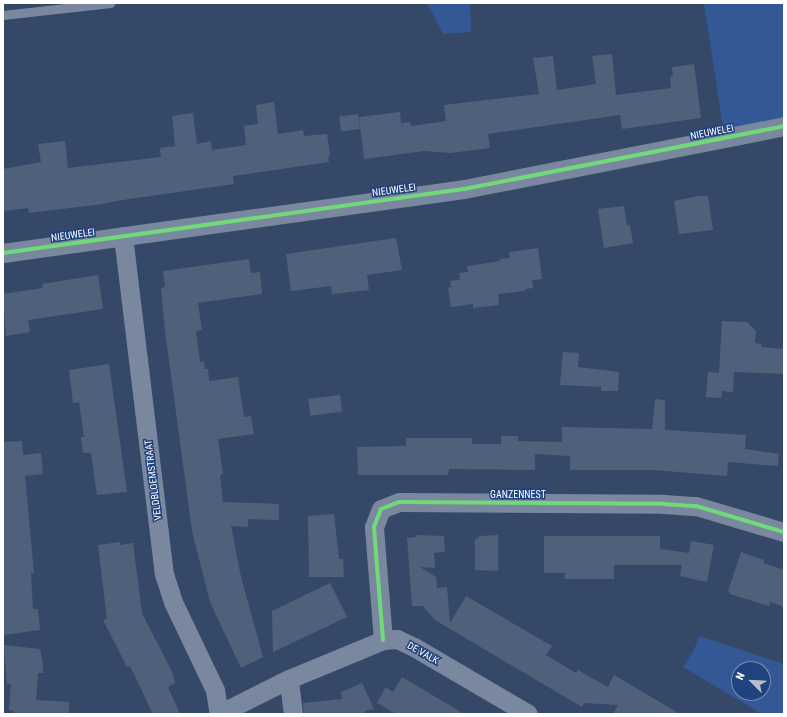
<!DOCTYPE html>
<style>
body{margin:0}
#map{position:relative;width:787px;height:717px;overflow:hidden;background:#364868;font-family:"Roboto Condensed",sans-serif}
div>[style]{position:absolute}
[style*='--x']{left:calc(var(--x)*1px);top:calc(var(--y)*1px);width:calc(var(--w)*1px);rotate:calc(var(--a)*1deg)}
.green>*{inset:0;background:#335895}
.building>*{inset:0;background:#51607a;transform-origin:0 0}
.service>*{height:9px;margin:-4.5px;padding:0 4.5px;transform-origin:4.5px;border-radius:4.5px;background:#7a889f}
.minor>*{height:19px;margin:-9.5px;padding:0 9.5px;transform-origin:9.5px;border-radius:9.5px;background:#7a889f}
.cycleway>*{height:4px;margin:-2px;padding:0 2px;transform-origin:2px;border-radius:2px;background:#71d979}
span{translate:-50% -50%;white-space:nowrap;text-align:center;line-height:1.15;-webkit-text-stroke:3px #20427e;paint-order:stroke}
.street-label{font-size:10px;color:#fff}
.frame{position:absolute;inset:0;border:4px solid #fff;pointer-events:none}
.north{position:absolute;left:731px;top:661px;width:40px;height:40px;box-sizing:border-box;background:#20427e;border:1px solid #798eb2;border-radius:50%;rotate:294deg;font-size:11px;font-weight:700;line-height:16px;text-align:center;color:#fff}
.north::after{content:'';display:block;margin:auto;width:14px;height:18px;background:#b9bfca;clip-path:polygon(50% 0,100% 100%,50% 72%,0 100%)}
</style>
<div id="map">
<div class="green">
<i style="clip-path:polygon(427px 3px,470px 3px,471px 32px,443px 34px)"></i>
<i style="clip-path:polygon(704px 3px,784px 3px,784px 125px,725px 140px)"></i>
<i style="clip-path:polygon(evenodd,699px 636px,784px 664px,784px 714px,762px 714px,683px 667px,694px 650px,699px 636px,739px 669px,763px 669px,763px 693px,739px 693px,739px 669px)"></i>
</div>
<div class="building">
<i style="clip-path:polygon(612px 54px,616px 95px,671px 88px,670px 77px,673px 76px,672px 67px,694px 64px,701px 118px,622px 129px,620px 115px,488px 134px,490px 148px,450px 153px,424px 151px,364px 159px,359px 117px,400px 112px,401px 123px,410px 122px,411px 126px,446px 121px,444px 105px,539px 94px,533px 58px,553px 56px,557px 90px,596px 84px,592px 56px)"></i>
<i style="clip-path:polygon(274px 102px,278px 134px,303px 130px,304px 136px,327px 134px,330px 154px,328px 158px,329px 162px,233px 176px,234px 184px,116px 201px,103px 204px,29px 213px,28px 208px,3px 211px,3px 169px,41px 162px,38px 144px,65px 141px,68px 168px,161px 157px,160px 148px,175px 146px,172px 116px,193px 113px,197px 144px,211px 141px,212px 150px,246px 145px,244px 126px,258px 124px,256px 105px)"></i>
<i style="left:358px;top:114px;width:15px;height:19px;rotate:82deg"></i>
<i style="clip-path:polygon(699px 196px,708px 196px,713px 230px,679px 234px,674px 201px)"></i>
<i style="clip-path:polygon(624px 206px,627px 225px,630px 225px,633px 243px,604px 248px,598px 209px)"></i>
<i style="clip-path:polygon(396px 238px,402px 270px,367px 275px,369px 290px,332px 294px,331px 286px,291px 291px,286px 254px)"></i>
<i style="clip-path:polygon(538px 248px,542px 279px,532px 280px,533px 288px,525px 289px,525px 291px,498px 294px,499px 305px,473px 308px,473px 304px,451px 307px,448px 288px,451px 287px,450px 281px,460px 280px,459px 273px,468px 272px,467px 266px,501px 261px,500px 259px,510px 258px,509px 252px)"></i>
<i style="clip-path:polygon(249px 259px,251px 273px,260px 272px,262px 294px,198px 303px,202px 330px,196px 331px,200px 362px,204px 361px,205px 369px,208px 369px,209px 381px,238px 377px,244px 417px,251px 416px,254px 434px,218px 439px,223px 474px,220px 475px,223px 502px,279px 504px,279px 520px,248px 519px,248px 527px,231px 526px,241px 577px,263px 657px,241px 668px,210px 602px,192px 531px,165px 331px,161px 288px,165px 287px,163px 271px)"></i>
<i style="clip-path:polygon(98px 275px,103px 309px,28px 320px,30px 332px,6px 336px,3px 294px,43px 288px,42px 284px)"></i>
<i style="clip-path:polygon(722px 321px,747px 322px,756px 331px,755px 343px,761px 344px,762px 347px,784px 349px,784px 374px,734px 372px,733px 392px,722px 391px,721px 398px,706px 397px,708px 372px,719px 373px)"></i>
<i style="clip-path:polygon(563px 352px,579px 353px,578px 367px,619px 372px,618px 391px,601px 391px,601px 387px,560px 385px)"></i>
<i style="clip-path:polygon(109px 364px,127px 492px,97px 495px,91px 453px,83px 453px,81px 437px,84px 437px,79px 402px,73px 403px,69px 370px)"></i>
<i style="left:340px;top:395px;width:17px;height:32px;rotate:83deg"></i>
<i style="clip-path:polygon(655px 399px,665px 400px,665px 430px,746px 435px,745px 449px,779px 454px,778px 466px,728px 462px,727px 476px,654px 470px,570px 470px,570px 456px,535px 454px,535px 470px,449px 469px,448px 475px,358px 475px,357px 447px,406px 446px,406px 438px,472px 438px,472px 444px,501px 444px,501px 436px,518px 436px,518px 441px,562px 442px,562px 427px,652px 429px)"></i>
<i style="clip-path:polygon(22px 441px,23px 455px,41px 453px,43px 474px,25px 476px,34px 573px,31px 573px,33px 609px,38px 609px,40px 630px,3px 635px,3px 442px)"></i>
<i style="clip-path:polygon(334px 514px,339px 559px,343px 559px,344px 577px,309px 577px,308px 516px)"></i>
<i style="clip-path:polygon(416px 535px,444px 536px,445px 552px,434px 553px,435px 568px,420px 567px,436px 577px,437px 588px,447px 587px,450px 623px,466px 596px,552px 646px,546px 655px,576px 673px,578px 670px,608px 687px,614px 675px,680px 714px,613px 714px,618px 705px,584px 703px,582px 707px,435px 620px,425px 609px,424px 606px,412px 606px,407px 538px,416px 537px)"></i>
<i style="clip-path:polygon(498px 535px,498px 571px,475px 570px,475px 540px,480px 536px)"></i>
<i style="clip-path:polygon(544px 536px,660px 536px,660px 549px,689px 553px,691px 541px,714px 545px,707px 582px,680px 576px,682px 565px,614px 565px,614px 579px,565px 579px,565px 573px,544px 573px)"></i>
<i style="clip-path:polygon(120px 542px,120px 545px,133px 543px,142px 613px,173px 674px,175px 683px,168px 687px,180px 714px,153px 714px,130px 666px,127px 667px,103px 620px,107px 619px,98px 545px)"></i>
<i style="clip-path:polygon(741px 552px,764px 560px,763px 563px,784px 570px,784px 607px,770px 602px,769px 606px,730px 594px,730px 592px,728px 591px)"></i>
<i style="clip-path:polygon(330px 583px,347px 617px,273px 652px,272px 611px)"></i>
<i style="clip-path:polygon(4px 645px,40px 649px,43px 664px,43px 673px,38px 673px,36px 700px,69px 702px,69px 714px,13px 714px,14px 711px,9px 710px,11px 684px,7px 684px)"></i>
<i style="clip-path:polygon(402px 677px,419px 687px,464px 714px,396px 714px,377px 703px,386px 687px,393px 692px)"></i>
<i style="clip-path:polygon(362px 683px,374px 709px,365px 711px,365px 714px,304px 714px,303px 703px,342px 699px,341px 692px)"></i>
</div>
<div class="service">
<i style="--x:3;--y:15;--w:108;--a:-6.4"></i>
</div>
<div class="minor">
<i style="--x:123;--y:236;--w:340;--a:83.1"></i>
<i style="--x:164;--y:574;--w:29;--a:72"></i>
<i style="--x:173;--y:602;--w:98;--a:64.5"></i>
<i style="--x:215;--y:690;--w:24;--a:81"></i>
<i style="--x:3;--y:253;--w:465;--a:-7.9"></i>
<i style="--x:464;--y:189;--w:326;--a:-11.1"></i>
<i style="--x:383;--y:640;--w:113;--a:-94.6"></i>
<i style="--x:374;--y:527;--w:19;--a:-69"></i>
<i style="--x:381;--y:509;--w:19;--a:-21"></i>
<i style="--x:399;--y:502;--w:265;--a:0.4"></i>
<i style="--x:664;--y:504;--w:32;--a:4"></i>
<i style="--x:696;--y:506;--w:92;--a:16.5"></i>
<i style="--x:219;--y:714;--w:78;--a:-26.6"></i>
<i style="--x:293;--y:714;--w:35;--a:-97"></i>
<i style="--x:289;--y:679;--w:102;--a:-22.5"></i>
<i style="--x:383;--y:640;--w:14;--a:-4"></i>
<i style="--x:397;--y:639;--w:19;--a:25"></i>
<i style="--x:414;--y:647;--w:132;--a:30.4"></i>
</div>
<div class="cycleway">
<i style="--x:3;--y:253;--w:465;--a:-7.9"></i>
<i style="--x:464;--y:189;--w:326;--a:-11.1"></i>
<i style="--x:383;--y:640;--w:113;--a:-94.6"></i>
<i style="--x:374;--y:527;--w:19;--a:-69"></i>
<i style="--x:381;--y:509;--w:19;--a:-21"></i>
<i style="--x:399;--y:502;--w:265;--a:0.4"></i>
<i style="--x:664;--y:504;--w:32;--a:4"></i>
<i style="--x:696;--y:506;--w:92;--a:16.5"></i>
</div>
<div class="street-label">
<span style="left:712px;top:132px;rotate:-11deg">NIEUWELEI</span>
<span style="left:394px;top:190px;rotate:-8deg">NIEUWELEI</span>
<span style="left:73px;top:235px;rotate:-8deg">NIEUWELEI</span>
<span style="left:153px;top:480px;rotate:-97deg">VELDBLOEMSTRAAT</span>
<span style="left:518px;top:495px">GANZENNEST</span>
<span style="left:423px;top:653px;rotate:29deg">DE VALK</span>
</div>
<div class="frame"></div>
<div class="north">N</div>
</div>
